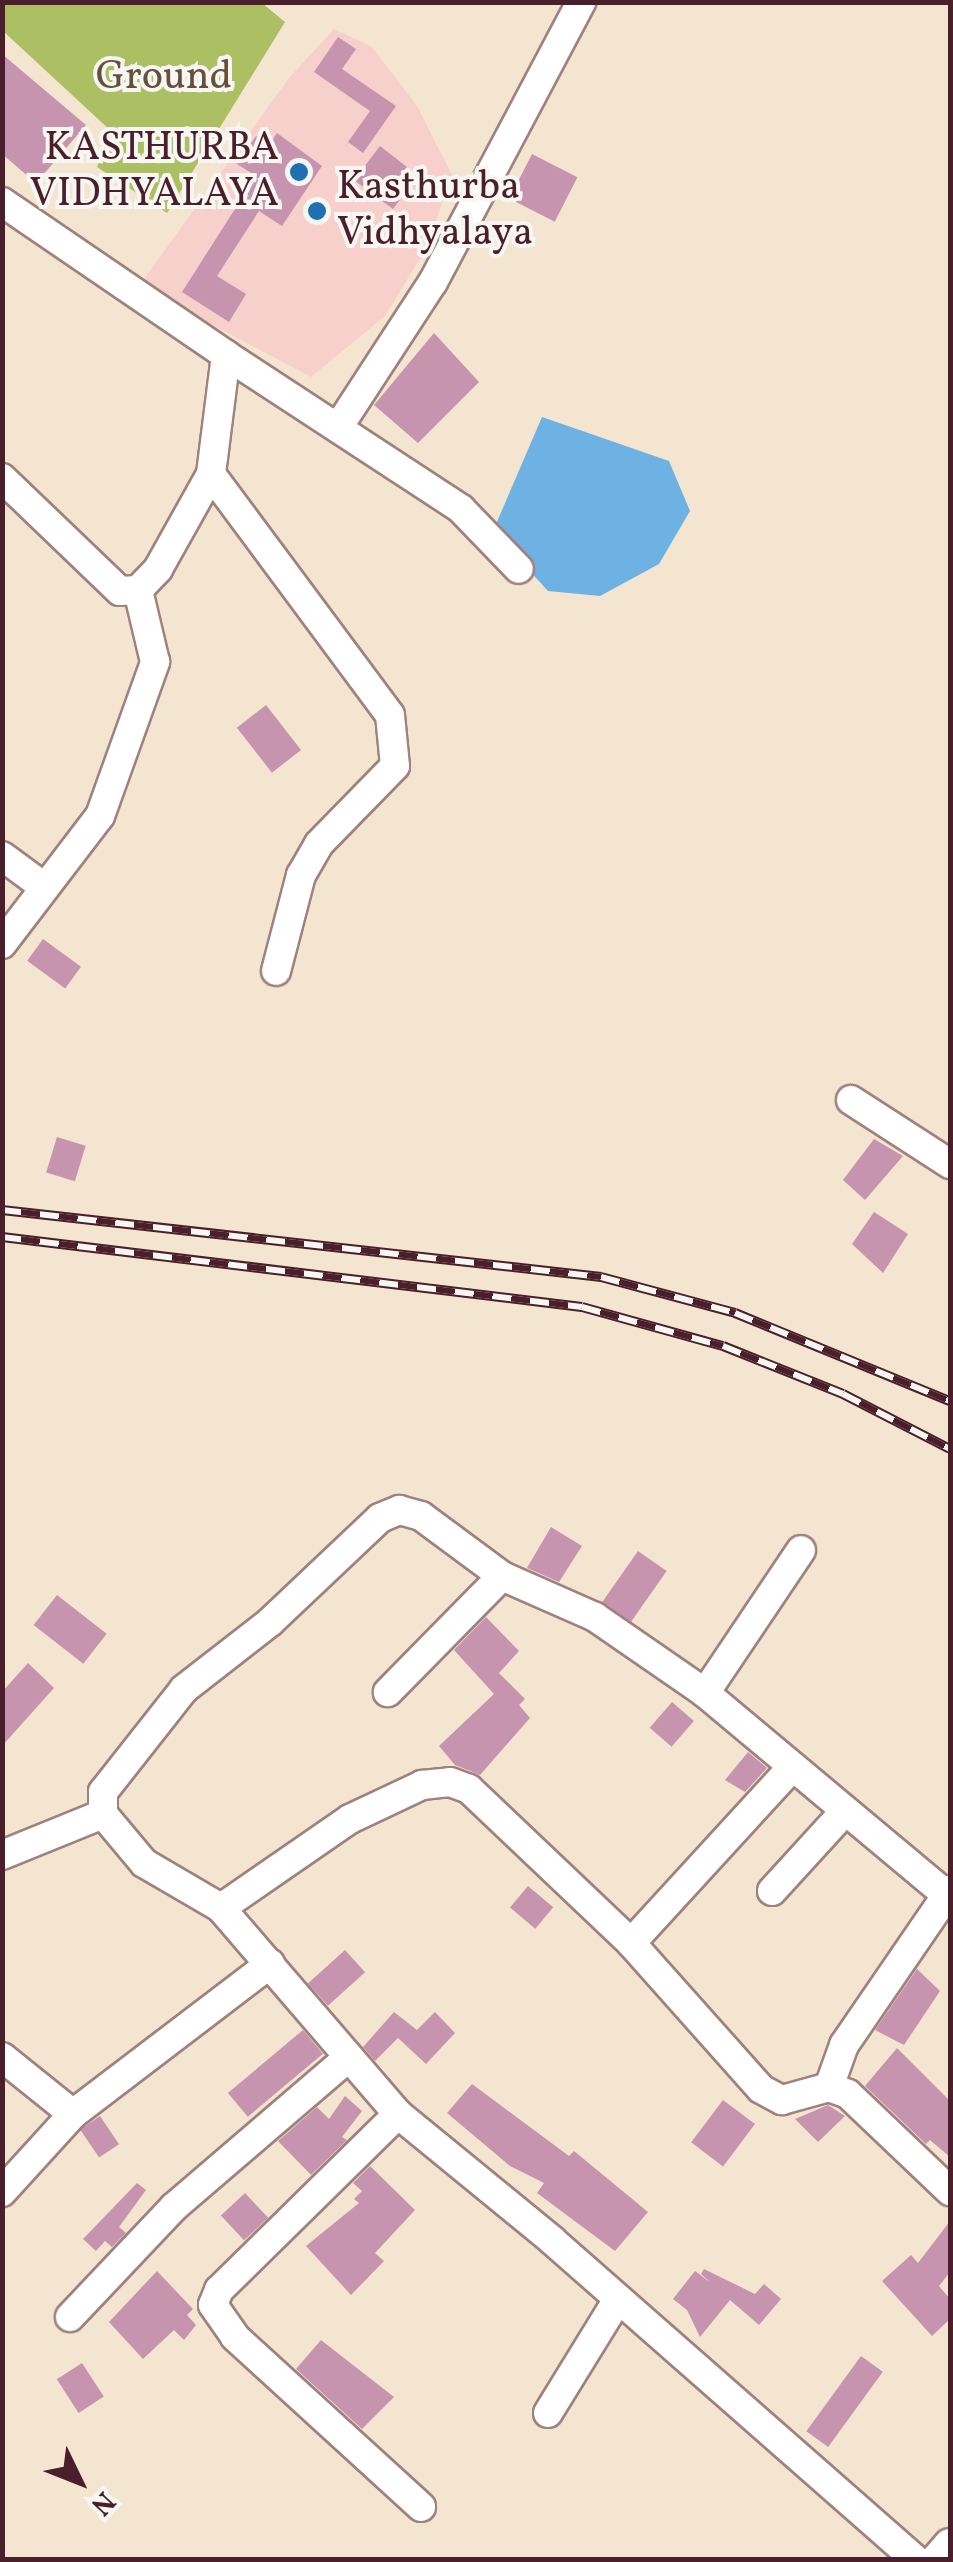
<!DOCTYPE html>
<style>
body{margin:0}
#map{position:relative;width:953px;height:2562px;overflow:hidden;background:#f4e5d1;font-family:Vollkorn,serif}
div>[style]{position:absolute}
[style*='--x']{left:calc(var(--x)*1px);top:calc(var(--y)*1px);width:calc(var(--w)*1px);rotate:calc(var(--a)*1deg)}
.built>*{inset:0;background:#f7d0cb}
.green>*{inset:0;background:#acbf63}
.water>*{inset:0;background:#6db2e3}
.building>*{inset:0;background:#c694ae;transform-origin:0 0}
.roads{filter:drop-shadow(2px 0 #9f827e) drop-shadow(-2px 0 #9f827e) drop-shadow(0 2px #9f827e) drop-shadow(0 -2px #9f827e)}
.minor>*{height:28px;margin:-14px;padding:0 14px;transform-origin:14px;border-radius:14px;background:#fff}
.tertiary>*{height:32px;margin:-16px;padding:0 16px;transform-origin:16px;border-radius:16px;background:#fff}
.rail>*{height:10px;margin-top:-5px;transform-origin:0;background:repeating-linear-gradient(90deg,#f6f6f2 0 19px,#4a1f2b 0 38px);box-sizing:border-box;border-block:2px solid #4a1f2b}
.dots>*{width:28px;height:28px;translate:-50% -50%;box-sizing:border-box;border:5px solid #f6f6f2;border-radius:50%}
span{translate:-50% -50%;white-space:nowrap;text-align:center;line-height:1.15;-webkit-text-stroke:8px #f6f6f2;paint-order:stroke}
.park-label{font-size:40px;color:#674f3c}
.poi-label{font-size:40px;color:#4a1f2b}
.right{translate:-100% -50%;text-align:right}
.left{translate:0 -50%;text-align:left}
.frame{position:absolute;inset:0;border:5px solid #4a1f2b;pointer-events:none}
.north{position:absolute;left:30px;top:2432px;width:100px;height:100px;-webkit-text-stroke:8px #f6f6f2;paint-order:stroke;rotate:133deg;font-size:28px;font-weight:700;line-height:40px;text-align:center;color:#4a1f2b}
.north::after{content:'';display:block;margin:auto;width:35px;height:45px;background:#4a1f2b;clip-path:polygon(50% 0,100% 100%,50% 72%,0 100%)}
</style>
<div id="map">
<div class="built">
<i style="clip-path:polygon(334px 29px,372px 47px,417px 106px,452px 175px,427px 247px,385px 316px,311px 377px,139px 286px,289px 78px)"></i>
</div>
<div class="green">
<i style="clip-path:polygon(3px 2px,262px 3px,285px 22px,167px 213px,97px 167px,111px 131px,3px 31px)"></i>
</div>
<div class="water">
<i style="clip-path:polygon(542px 417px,669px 461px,690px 511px,659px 564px,600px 596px,548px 591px,493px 531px)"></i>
</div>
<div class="building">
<i style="clip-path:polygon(338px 37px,356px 49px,342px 69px,396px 106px,363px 153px,348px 142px,370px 111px,314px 72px)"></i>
<i style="clip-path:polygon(2px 54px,86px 125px,36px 183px,2px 154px)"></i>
<i style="clip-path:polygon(277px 133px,322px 166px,282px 226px,259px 211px,217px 276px,246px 294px,229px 322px,182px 292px,256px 176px,237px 164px,256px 136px,269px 145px)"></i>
<i style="clip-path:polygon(380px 146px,407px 167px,396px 181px,408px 189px,393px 209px,354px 180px)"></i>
<i style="left:532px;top:154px;width:51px;height:50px;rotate:27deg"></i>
<i style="clip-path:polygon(434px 333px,479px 382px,418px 443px,374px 405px)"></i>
<i style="left:266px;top:705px;width:57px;height:37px;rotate:52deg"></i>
<i style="left:43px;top:939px;width:47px;height:27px;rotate:36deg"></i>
<i style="left:57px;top:1137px;width:30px;height:37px;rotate:17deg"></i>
<i style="clip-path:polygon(874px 1139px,903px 1156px,865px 1200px,843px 1180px)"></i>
<i style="clip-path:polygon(874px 1212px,908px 1234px,883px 1273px,852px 1244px)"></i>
<i style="clip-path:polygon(551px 1527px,582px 1546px,559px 1582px,527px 1568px)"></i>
<i style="left:638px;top:1551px;width:35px;height:62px;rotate:35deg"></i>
<i style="left:57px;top:1595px;width:63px;height:38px;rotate:38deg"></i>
<i style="clip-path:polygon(486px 1617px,519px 1651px,499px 1673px,525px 1699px,519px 1705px,530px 1718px,480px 1775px,455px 1765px,439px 1746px,494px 1694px,454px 1650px)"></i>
<i style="clip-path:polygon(28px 1663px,54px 1688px,2px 1746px,2px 1692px)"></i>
<i style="left:672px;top:1702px;width:29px;height:34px;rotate:41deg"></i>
<i style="clip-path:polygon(748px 1752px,767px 1768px,745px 1792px,725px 1780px)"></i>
<i style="left:528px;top:1886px;width:33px;height:28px;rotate:40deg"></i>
<i style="left:345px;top:1950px;width:30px;height:50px;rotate:48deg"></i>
<i style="clip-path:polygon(917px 1969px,940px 1991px,904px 2045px,875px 2030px)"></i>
<i style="clip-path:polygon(394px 2012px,417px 2030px,435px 2012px,455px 2033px,426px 2064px,398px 2038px,375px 2061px,363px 2047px)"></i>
<i style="left:303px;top:2030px;width:31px;height:98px;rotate:50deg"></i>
<i style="clip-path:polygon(897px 2048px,950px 2101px,950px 2157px,930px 2140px,926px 2144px,865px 2086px)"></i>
<i style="clip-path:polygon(472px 2084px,569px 2156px,574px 2151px,648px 2212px,615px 2251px,537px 2193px,544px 2183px,510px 2166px,447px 2113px)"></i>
<i style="clip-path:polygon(345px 2096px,362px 2111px,342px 2137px,347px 2140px,311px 2175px,278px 2141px,317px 2107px,329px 2119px)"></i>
<i style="left:723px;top:2100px;width:40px;height:53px;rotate:37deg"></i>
<i style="clip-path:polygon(828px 2105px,845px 2116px,818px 2142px,795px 2119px)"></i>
<i style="left:100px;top:2116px;width:34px;height:24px;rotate:56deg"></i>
<i style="clip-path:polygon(370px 2166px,415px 2210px,375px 2253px,384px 2261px,351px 2295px,306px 2246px,359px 2203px,354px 2199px,362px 2191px,353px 2183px)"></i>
<i style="clip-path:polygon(137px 2183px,146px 2190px,119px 2227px,126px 2233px,112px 2247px,105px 2241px,96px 2251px,83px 2239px)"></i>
<i style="left:245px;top:2193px;width:34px;height:33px;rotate:47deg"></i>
<i style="clip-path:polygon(950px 2221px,950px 2272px,939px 2286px,950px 2299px,950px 2319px,932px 2336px,882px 2281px,911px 2255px,918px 2263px)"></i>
<i style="clip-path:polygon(704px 2269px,755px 2294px,764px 2284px,781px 2299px,759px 2325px,730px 2300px,700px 2337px,687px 2310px,673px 2299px,695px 2271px,711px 2283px,701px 2274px)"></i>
<i style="clip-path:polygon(157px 2271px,193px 2309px,187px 2315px,196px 2325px,184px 2340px,174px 2330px,143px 2359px,109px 2322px)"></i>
<i style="clip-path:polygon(321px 2340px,394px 2397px,362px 2429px,296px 2369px)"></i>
<i style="left:861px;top:2356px;width:27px;height:93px;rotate:36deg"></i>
<i style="left:82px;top:2363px;width:40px;height:30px;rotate:57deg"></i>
</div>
<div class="roads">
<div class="minor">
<i style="--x:2;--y:202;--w:271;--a:34.3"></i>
<i style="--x:226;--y:355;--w:120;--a:97.2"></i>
<i style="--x:211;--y:474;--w:300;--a:53.4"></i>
<i style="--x:390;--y:715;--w:51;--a:84.4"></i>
<i style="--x:395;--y:766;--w:109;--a:134.3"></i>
<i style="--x:319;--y:844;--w:36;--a:120"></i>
<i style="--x:301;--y:875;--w:99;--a:104.6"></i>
<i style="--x:226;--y:355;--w:281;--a:33.2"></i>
<i style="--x:461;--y:509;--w:83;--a:46"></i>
<i style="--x:339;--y:426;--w:172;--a:-56.9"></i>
<i style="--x:433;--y:282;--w:317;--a:-62.1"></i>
<i style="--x:2;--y:478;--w:163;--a:43.8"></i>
<i style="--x:120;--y:591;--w:18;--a:-3"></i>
<i style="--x:138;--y:590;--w:29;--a:-46"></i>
<i style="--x:158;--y:569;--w:109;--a:-60.8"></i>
<i style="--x:2;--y:856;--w:52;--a:36.4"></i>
<i style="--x:2;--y:944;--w:161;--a:-52.6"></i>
<i style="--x:100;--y:816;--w:164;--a:-70.3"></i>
<i style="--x:155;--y:662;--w:74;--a:-103.3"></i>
<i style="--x:851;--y:1100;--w:118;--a:32.9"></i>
<i style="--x:502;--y:1576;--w:102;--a:23.8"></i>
<i style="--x:595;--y:1617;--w:134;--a:34.6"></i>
<i style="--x:705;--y:1693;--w:315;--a:39.9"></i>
<i style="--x:705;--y:1693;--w:172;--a:-56.1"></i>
<i style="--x:2;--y:1855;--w:109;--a:-22.1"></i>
<i style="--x:772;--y:1891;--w:108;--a:-47.6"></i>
<i style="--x:221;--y:1908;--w:89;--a:-149.7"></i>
<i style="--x:144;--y:1863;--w:64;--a:-129.9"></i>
<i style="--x:103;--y:1814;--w:22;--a:-90"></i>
<i style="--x:103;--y:1792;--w:131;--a:-51.8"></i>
<i style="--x:184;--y:1689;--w:109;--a:-37.9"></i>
<i style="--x:270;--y:1622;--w:151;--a:-43.4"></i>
<i style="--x:380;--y:1518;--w:21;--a:-23"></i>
<i style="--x:399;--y:1510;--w:23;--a:15"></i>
<i style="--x:421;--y:1516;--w:101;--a:36.5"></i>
<i style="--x:502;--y:1576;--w:163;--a:134.5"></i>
<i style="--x:631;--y:1943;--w:239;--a:-47.5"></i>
<i style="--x:2;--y:2057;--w:91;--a:38.8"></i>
<i style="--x:73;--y:2114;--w:248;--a:-37.3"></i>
<i style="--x:829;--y:2087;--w:45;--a:-70.3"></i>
<i style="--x:844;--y:2045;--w:188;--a:-55.6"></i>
<i style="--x:398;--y:2114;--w:251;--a:135.5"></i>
<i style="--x:219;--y:2290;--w:16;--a:112"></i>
<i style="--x:213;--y:2305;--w:39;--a:55"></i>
<i style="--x:235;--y:2337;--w:252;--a:42.4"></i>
<i style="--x:2;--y:2192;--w:105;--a:-47.7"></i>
<i style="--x:70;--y:2317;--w:151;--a:-46.6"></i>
<i style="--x:174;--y:2207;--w:230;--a:-40.6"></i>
<i style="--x:548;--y:2413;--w:134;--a:-58.4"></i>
<i style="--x:916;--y:2560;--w:485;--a:-138.7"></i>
<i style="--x:552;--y:2240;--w:199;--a:-140.7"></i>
<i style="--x:398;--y:2114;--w:272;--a:-130.7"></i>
<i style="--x:221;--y:1908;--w:157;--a:-34.6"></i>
<i style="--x:350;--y:1819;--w:80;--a:-25.3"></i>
<i style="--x:422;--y:1785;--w:28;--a:-6"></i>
<i style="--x:450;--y:1782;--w:20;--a:20"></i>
<i style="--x:469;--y:1789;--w:224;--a:43.5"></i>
<i style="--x:631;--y:1943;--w:195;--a:48.3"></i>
<i style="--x:761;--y:2089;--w:24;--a:28"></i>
<i style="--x:782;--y:2100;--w:49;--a:-15.5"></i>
<i style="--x:829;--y:2087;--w:20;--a:20"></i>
<i style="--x:848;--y:2094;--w:141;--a:43.6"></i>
</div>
<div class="tertiary">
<i style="--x:937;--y:2560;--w:20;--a:-49"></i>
</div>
</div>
<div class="rail">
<i style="--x:2;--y:1210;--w:603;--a:6.38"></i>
<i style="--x:601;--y:1277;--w:139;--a:15"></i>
<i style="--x:735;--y:1313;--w:232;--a:22.3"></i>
<i style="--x:2;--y:1237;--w:584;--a:6.88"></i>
<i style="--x:582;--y:1307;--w:146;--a:15.5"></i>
<i style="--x:723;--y:1346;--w:129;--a:21.8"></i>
<i style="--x:843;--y:1394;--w:120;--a:27.2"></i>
</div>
<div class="dots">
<i style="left:299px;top:172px;background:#1f6fb2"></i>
<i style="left:317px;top:211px;background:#1f6fb2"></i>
</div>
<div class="park-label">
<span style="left:164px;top:78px">Ground</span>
</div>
<div class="poi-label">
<span class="right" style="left:279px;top:172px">KASTHURBA<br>VIDHYALAYA</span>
<span class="left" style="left:337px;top:211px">Kasthurba<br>Vidhyalaya</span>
</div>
<div class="frame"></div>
<div class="north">N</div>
</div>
